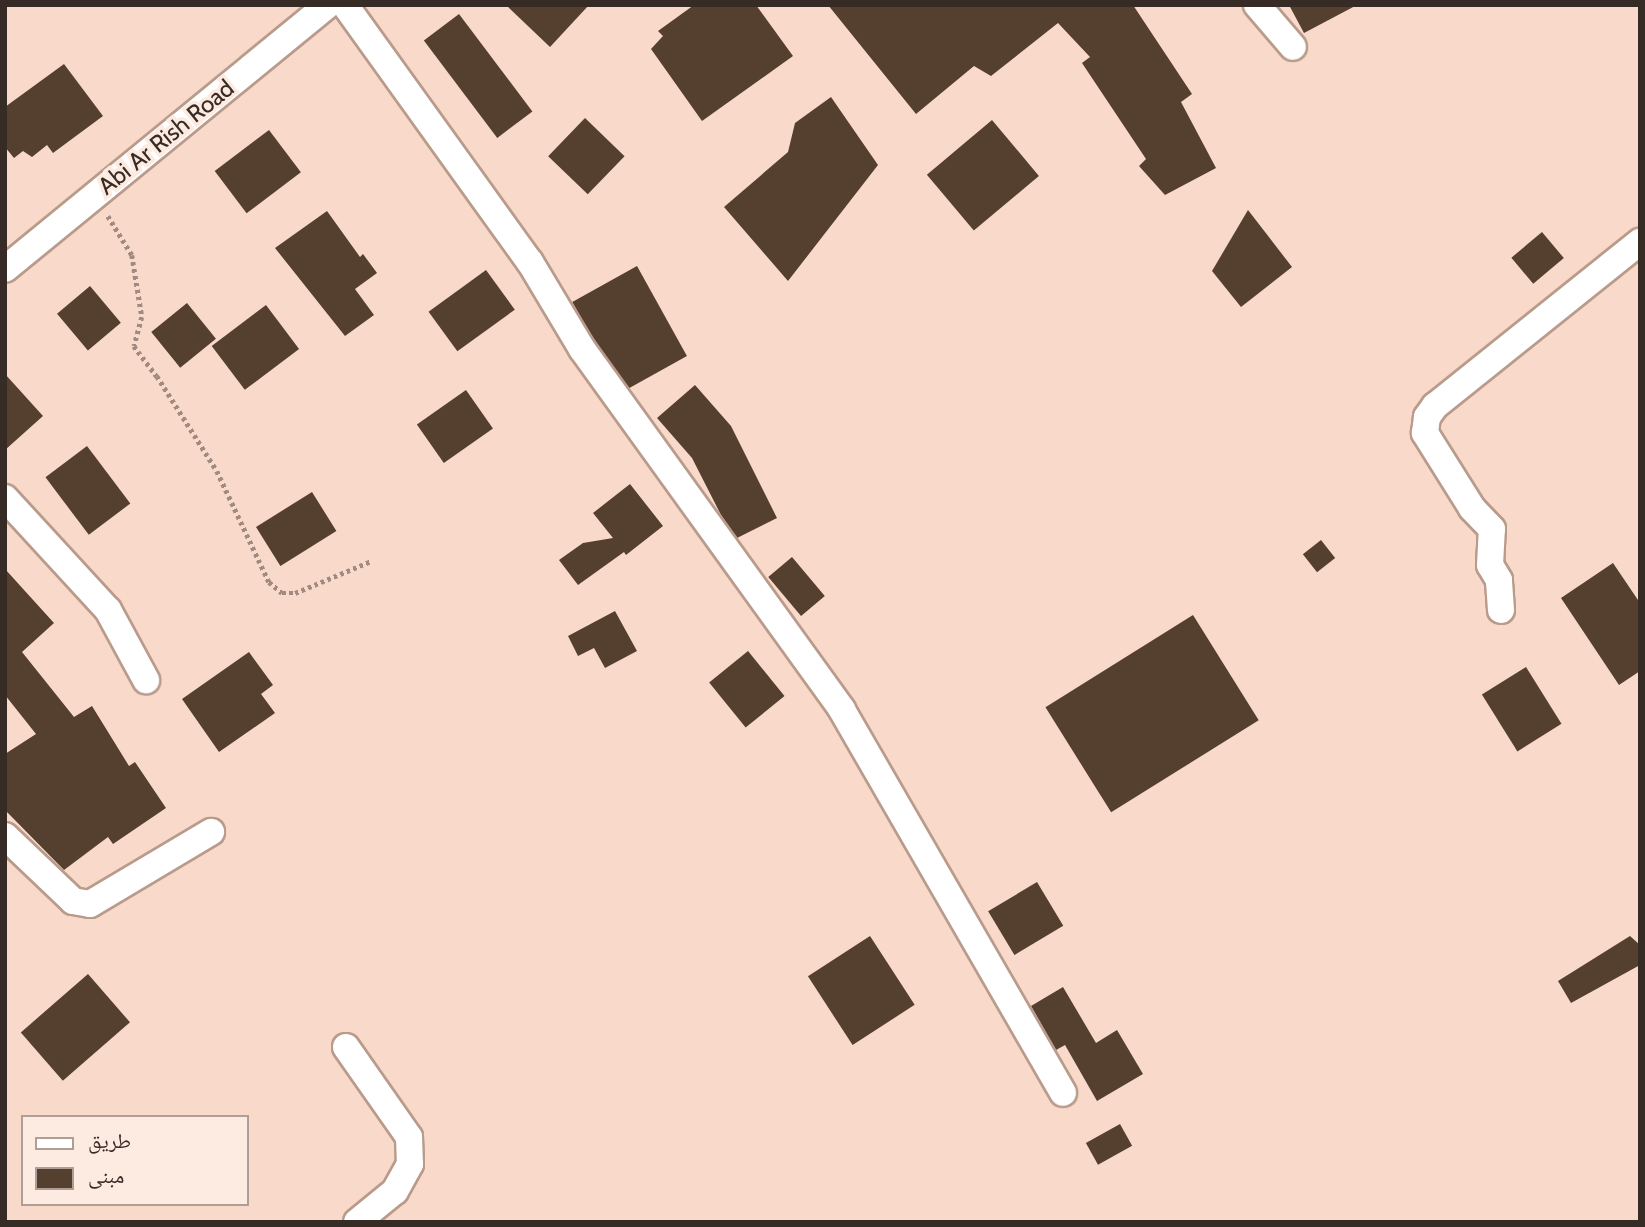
<!DOCTYPE html>
<meta charset="utf-8">
<style>
body{margin:0}
#map{position:relative;width:1645px;height:1227px;overflow:hidden;background:#f9daca;font-family:Cabin,"Noto Naskh Arabic",sans-serif}
div>[style]{position:absolute}
[style*='--x']{left:calc(var(--x)*1px);top:calc(var(--y)*1px);width:calc(var(--w)*1px);rotate:calc(var(--a)*1deg)}
.building>*{inset:0;background:#553f2f;transform-origin:0 0}
.path>*{height:4.5px;margin-top:-2.25px;transform-origin:0;background:repeating-linear-gradient(90deg,#a18b80 0 3.5px,transparent 0 7px)}
.roads{filter:drop-shadow(2px 0 #b99b8c) drop-shadow(-2px 0 #b99b8c) drop-shadow(0 2px #b99b8c) drop-shadow(0 -2px #b99b8c)}
.minor>*{height:26px;margin:-13px;padding:0 13px;transform-origin:13px;border-radius:13px;background:#fff}
span{translate:-50% -50%;white-space:nowrap;text-align:center;line-height:1.15;-webkit-text-stroke:7px #fdeae1;paint-order:stroke}
.street-label{font-size:24px;color:#372b25}
.frame{position:absolute;inset:0;border:7px solid #372b25;pointer-events:none}
.legend{position:absolute;left:21px;top:1115px;width:228px;height:91px;box-sizing:border-box;background:#fdeae1;border:2px solid #ae9e96;margin:0;padding:9px 12px;list-style:none;font-size:21px;color:#372b25}
.legend li{display:flex;align-items:center;gap:14px;height:35px}
.legend b{width:35px;border:2px solid #ae9e96}
</style>
<div id="map">
<div class="building">
<i style="clip-path:polygon(506px 5px,589px 5px,550px 47px)"></i>
<i style="clip-path:polygon(694px 5px,756px 5px,793px 56px,702px 121px,651px 49px,663px 36px,658px 31px)"></i>
<i style="clip-path:polygon(828px 5px,1133px 5px,1192px 94px,1181px 102px,1216px 168px,1165px 195px,1139px 166px,1146px 159px,1082px 63px,1090px 57px,1058px 23px,991px 76px,974px 66px,916px 114px)"></i>
<i style="clip-path:polygon(1289px 5px,1357px 5px,1304px 33px)"></i>
<i style="left:459px;top:14px;width:122px;height:44px;rotate:53deg"></i>
<i style="clip-path:polygon(64px 64px,103px 116px,53px 153px,47px 145px,32px 157px,23px 151px,14px 158px,5px 147px,5px 107px)"></i>
<i style="clip-path:polygon(831px 97px,878px 165px,788px 281px,724px 207px,788px 152px,795px 123px)"></i>
<i style="left:585px;top:118px;width:55px;height:53px;rotate:44deg"></i>
<i style="left:992px;top:120px;width:73px;height:85px;rotate:50deg"></i>
<i style="left:269px;top:130px;width:53px;height:68px;rotate:53deg"></i>
<i style="clip-path:polygon(1248px 210px,1292px 267px,1241px 307px,1212px 271px)"></i>
<i style="clip-path:polygon(327px 211px,360px 257px,363px 254px,377px 273px,355px 289px,374px 315px,345px 336px,275px 248px)"></i>
<i style="left:1542px;top:232px;width:34px;height:40px;rotate:50deg"></i>
<i style="left:637px;top:266px;width:103px;height:74px;rotate:61deg"></i>
<i style="left:486px;top:270px;width:49px;height:71px;rotate:54deg"></i>
<i style="left:90px;top:286px;width:48px;height:43px;rotate:50deg"></i>
<i style="left:187px;top:303px;width:46px;height:46px;rotate:51deg"></i>
<i style="left:266px;top:305px;width:55px;height:68px;rotate:53deg"></i>
<i style="clip-path:polygon(5px 374px,43px 416px,5px 450px)"></i>
<i style="clip-path:polygon(695px 385px,731px 426px,777px 518px,737px 538px,721px 515px,692px 458px,657px 418px)"></i>
<i style="left:466px;top:390px;width:47px;height:60px;rotate:55deg"></i>
<i style="left:87px;top:446px;width:72px;height:52px;rotate:53deg"></i>
<i style="clip-path:polygon(630px 484px,663px 526px,626px 555px,624px 552px,578px 585px,559px 560px,583px 543px,613px 538px,593px 513px)"></i>
<i style="left:312px;top:492px;width:46px;height:66px;rotate:58deg"></i>
<i style="left:1321px;top:540px;width:23px;height:23px;rotate:52deg"></i>
<i style="left:792px;top:557px;width:51px;height:31px;rotate:50deg"></i>
<i style="clip-path:polygon(1613px 563px,1640px 603px,1640px 671px,1619px 685px,1561px 598px)"></i>
<i style="clip-path:polygon(5px 569px,54px 623px,22px 652px,74px 717px,92px 706px,129px 766px,135px 762px,166px 808px,113px 844px,108px 837px,64px 870px,5px 810px,5px 754px,36px 734px,5px 695px)"></i>
<i style="clip-path:polygon(615px 611px,637px 651px,605px 668px,594px 648px,578px 656px,568px 636px)"></i>
<i style="left:1193px;top:615px;width:124px;height:174px;rotate:58deg"></i>
<i style="left:748px;top:651px;width:58px;height:50px;rotate:51deg"></i>
<i style="clip-path:polygon(249px 652px,273px 685px,261px 694px,275px 713px,219px 752px,182px 699px)"></i>
<i style="left:1526px;top:667px;width:67px;height:52px;rotate:58deg"></i>
<i style="left:1037px;top:882px;width:51px;height:57px;rotate:59deg"></i>
<i style="left:870px;top:936px;width:82px;height:74px;rotate:57deg"></i>
<i style="clip-path:polygon(1630px 936px,1640px 945px,1640px 965px,1571px 1003px,1558px 981px)"></i>
<i style="left:88px;top:974px;width:64px;height:89px;rotate:49deg"></i>
<i style="clip-path:polygon(1063px 987px,1096px 1043px,1117px 1030px,1143px 1074px,1097px 1101px,1065px 1045px,1056px 1050px,1031px 1006px)"></i>
<i style="left:1120px;top:1124px;width:25px;height:39px;rotate:61deg"></i>
</div>
<div class="path">
<i style="--x:108;--y:216;--w:46;--a:58.4"></i>
<i style="--x:132;--y:255;--w:63;--a:80.8"></i>
<i style="--x:142;--y:317;--w:30;--a:105"></i>
<i style="--x:134;--y:346;--w:38;--a:53"></i>
<i style="--x:157;--y:376;--w:112;--a:57.7"></i>
<i style="--x:217;--y:471;--w:123;--a:64.9"></i>
<i style="--x:269;--y:582;--w:17;--a:40"></i>
<i style="--x:282;--y:593;--w:13;--a:0"></i>
<i style="--x:295;--y:593;--w:82;--a:-22.8"></i>
</div>
<div class="roads">
<div class="minor">
<i style="--x:345;--y:5;--w:317;--a:54.3"></i>
<i style="--x:530;--y:262;--w:101;--a:59.1"></i>
<i style="--x:582;--y:349;--w:445;--a:54.2"></i>
<i style="--x:842;--y:710;--w:442;--a:60"></i>
<i style="--x:1257;--y:5;--w:55;--a:49.4"></i>
<i style="--x:5;--y:269;--w:417;--a:-39.3"></i>
<i style="--x:5;--y:498;--w:152;--a:47.4"></i>
<i style="--x:108;--y:610;--w:80;--a:61.5"></i>
<i style="--x:1501;--y:610;--w:30;--a:-94"></i>
<i style="--x:1499;--y:580;--w:17;--a:-121"></i>
<i style="--x:1490;--y:565;--w:36;--a:-87"></i>
<i style="--x:1492;--y:529;--w:29;--a:-134"></i>
<i style="--x:1472;--y:508;--w:89;--a:-122.1"></i>
<i style="--x:1425;--y:433;--w:16;--a:-83"></i>
<i style="--x:1427;--y:417;--w:14;--a:-54"></i>
<i style="--x:1435;--y:406;--w:263;--a:-38.7"></i>
<i style="--x:5;--y:836;--w:94;--a:43.7"></i>
<i style="--x:73;--y:901;--w:17;--a:10"></i>
<i style="--x:90;--y:904;--w:141;--a:-30.8"></i>
<i style="--x:346;--y:1047;--w:110;--a:55"></i>
<i style="--x:409;--y:1137;--w:27;--a:88"></i>
<i style="--x:410;--y:1164;--w:31;--a:119"></i>
<i style="--x:395;--y:1191;--w:49;--a:140.8"></i>
</div>
</div>
<div class="street-label">
<span style="left:166px;top:137px;rotate:-39deg">Abi Ar Rish Road</span>
</div>
<div class="frame"></div>
<ul class="legend">
<li><b style="height:9px;background:#fff"></b>طريق</li>
<li><b style="height:19px;background:#553f2f"></b>مبنى</li>
</ul>
</div>
